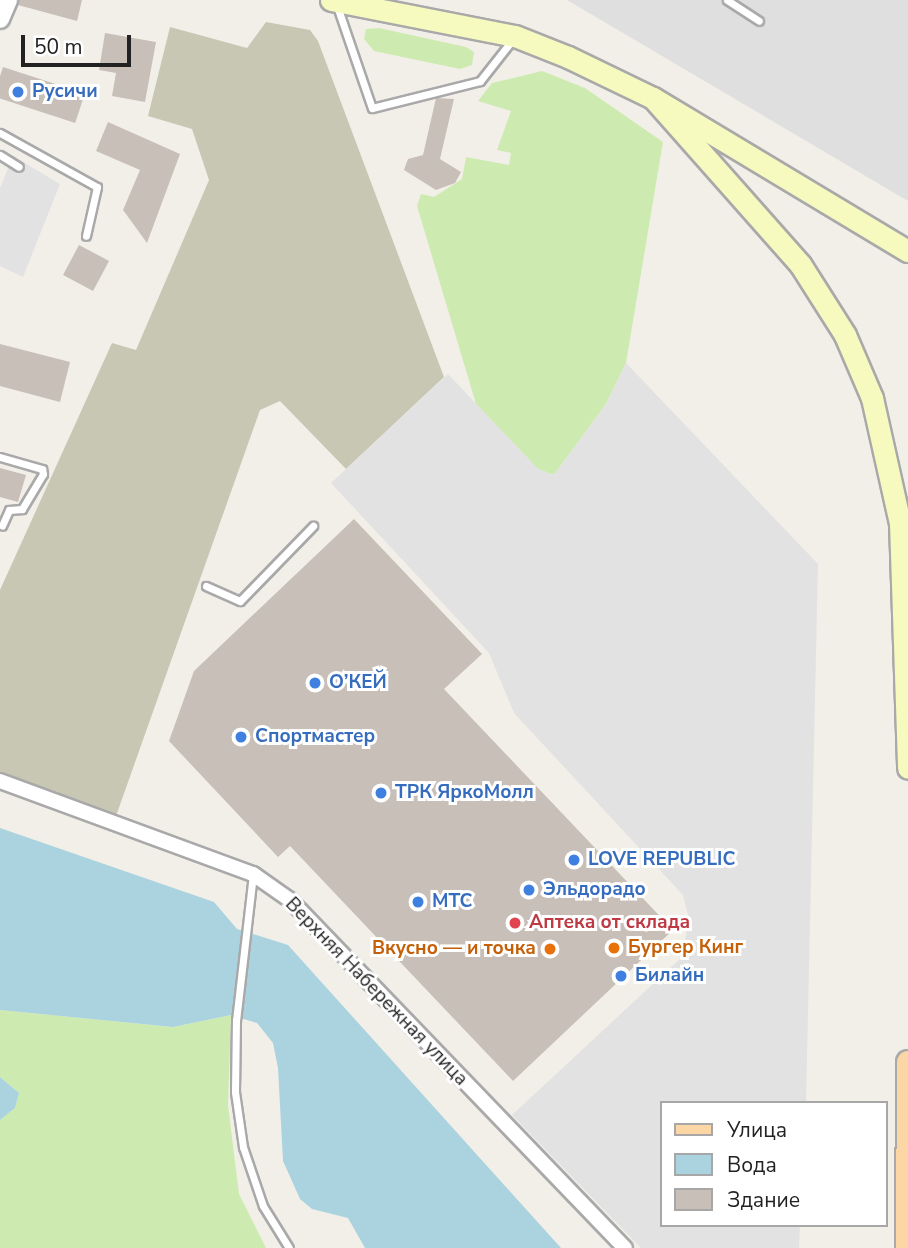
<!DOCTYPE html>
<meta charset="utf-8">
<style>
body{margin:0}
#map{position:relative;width:908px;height:1248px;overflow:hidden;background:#f2efe9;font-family:"Nunito Sans",sans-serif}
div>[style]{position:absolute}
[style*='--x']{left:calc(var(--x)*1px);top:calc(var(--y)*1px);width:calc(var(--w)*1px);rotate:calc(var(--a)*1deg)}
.residential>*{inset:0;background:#e0dfdf}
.construction>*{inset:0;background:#c7c7b4}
.grass>*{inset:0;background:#cdebb0}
.parking>*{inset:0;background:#e2e2e2}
.water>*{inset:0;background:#aad3df}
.building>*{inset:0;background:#c7bfb8;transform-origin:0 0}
.roads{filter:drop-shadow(2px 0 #a9a9a9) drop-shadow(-2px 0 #a9a9a9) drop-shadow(0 2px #a9a9a9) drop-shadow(0 -2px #a9a9a9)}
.service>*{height:7px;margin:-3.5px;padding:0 3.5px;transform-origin:3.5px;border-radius:3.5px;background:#fff}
.minor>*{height:14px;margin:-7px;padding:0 7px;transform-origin:7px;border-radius:7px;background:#fff}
.tertiary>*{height:18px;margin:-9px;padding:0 9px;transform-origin:9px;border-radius:9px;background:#fff}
.secondary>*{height:21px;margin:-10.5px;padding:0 10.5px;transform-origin:10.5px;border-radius:10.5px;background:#f7fabf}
.primary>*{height:23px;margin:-11.5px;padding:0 11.5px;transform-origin:11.5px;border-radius:11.5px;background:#fcd6a4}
.dots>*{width:19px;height:19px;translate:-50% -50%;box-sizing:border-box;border:4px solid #fff;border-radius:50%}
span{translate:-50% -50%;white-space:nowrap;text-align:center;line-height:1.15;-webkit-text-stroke:6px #fff;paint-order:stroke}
.shop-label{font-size:19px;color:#366cbe;font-weight:700}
.left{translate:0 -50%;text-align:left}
.health-label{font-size:19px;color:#be3a42;font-weight:700}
.food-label{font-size:19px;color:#c56008;font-weight:700}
.right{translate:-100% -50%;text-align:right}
.street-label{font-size:19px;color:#222}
.legend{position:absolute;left:660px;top:1101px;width:228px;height:126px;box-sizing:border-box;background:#fff;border:2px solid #a7a7a7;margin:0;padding:9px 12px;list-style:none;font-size:21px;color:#222}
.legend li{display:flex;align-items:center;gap:14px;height:35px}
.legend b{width:35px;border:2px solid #a7a7a7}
.scale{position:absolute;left:21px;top:35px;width:110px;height:32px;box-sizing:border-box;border:4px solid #222;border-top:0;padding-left:9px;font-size:21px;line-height:24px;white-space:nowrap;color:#222;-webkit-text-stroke:5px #fff;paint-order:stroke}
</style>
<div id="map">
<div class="residential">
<i style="clip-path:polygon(567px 0,908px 0,908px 201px)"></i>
</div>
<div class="construction">
<i style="clip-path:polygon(266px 22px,310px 30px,318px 41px,444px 377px,346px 469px,280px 401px,260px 410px,116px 816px,0 781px,0 590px,112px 343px,136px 350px,209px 180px,192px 129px,148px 116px,170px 27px,247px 48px)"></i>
</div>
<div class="grass">
<i style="clip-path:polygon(379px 28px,466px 47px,474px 52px,472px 65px,460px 69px,374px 51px,364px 39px,366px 29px)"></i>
<i style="clip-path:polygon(542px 71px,585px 88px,663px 142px,626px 363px,606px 404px,554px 475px,538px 469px,476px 404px,417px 206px,421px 194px,434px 197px,462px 179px,466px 157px,509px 165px,511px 153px,497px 150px,511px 111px,478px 101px,492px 83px)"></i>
<i style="clip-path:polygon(0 1010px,173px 1027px,231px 1015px,228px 1105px,239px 1194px,266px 1248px,0 1248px,0 1120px,15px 1108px,19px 1093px,0 1077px)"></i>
</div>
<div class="parking">
<i style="clip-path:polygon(13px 156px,60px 184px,23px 277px,0 266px,0 188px)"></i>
<i style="clip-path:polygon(626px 363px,818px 564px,806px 1103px,661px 1103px,661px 1225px,800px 1225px,799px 1248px,641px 1248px,512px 1115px,682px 957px,689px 919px,683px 895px,514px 713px,489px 653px,331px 483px,448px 374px,538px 469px,554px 475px,606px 404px)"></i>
</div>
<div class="water">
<i style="clip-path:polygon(0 828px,214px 902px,237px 929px,288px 945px,561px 1248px,365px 1248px,348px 1218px,312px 1209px,300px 1199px,283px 1161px,278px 1068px,273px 1043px,257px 1023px,231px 1015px,173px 1027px,0 1010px)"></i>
<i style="clip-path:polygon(0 1077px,19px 1093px,15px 1108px,0 1120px)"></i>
</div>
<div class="building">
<i style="clip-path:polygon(19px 0,82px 0,77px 21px,18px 5px)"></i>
<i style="clip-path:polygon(105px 33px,156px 42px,145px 102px,112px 96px,116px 73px,99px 70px)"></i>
<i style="left:3px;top:67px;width:86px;height:31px;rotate:18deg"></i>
<i style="clip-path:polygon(436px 98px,454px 99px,440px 159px,461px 172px,455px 183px,436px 190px,404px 170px,408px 159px,423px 155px)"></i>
<i style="clip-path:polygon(108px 122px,180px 154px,147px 243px,123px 210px,140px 170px,96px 151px)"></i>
<i style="left:79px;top:245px;width:34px;height:34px;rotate:28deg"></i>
<i style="clip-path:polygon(0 344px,70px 362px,60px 402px,0 386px)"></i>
<i style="clip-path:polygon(0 468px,26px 475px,18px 502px,0 497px)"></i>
<i style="clip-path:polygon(354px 519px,482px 654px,444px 689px,673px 930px,513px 1081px,290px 846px,278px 857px,169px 741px,194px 671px)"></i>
</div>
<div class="roads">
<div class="service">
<i style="--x:727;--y:0;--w:38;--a:33"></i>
<i style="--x:337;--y:6;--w:108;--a:71.1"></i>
<i style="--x:372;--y:108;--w:111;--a:-14"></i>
<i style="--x:480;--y:81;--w:53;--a:-51.8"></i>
<i style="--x:0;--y:133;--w:111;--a:29.1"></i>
<i style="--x:97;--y:187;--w:50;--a:102.7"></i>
<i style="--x:0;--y:155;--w:22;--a:32"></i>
<i style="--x:0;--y:457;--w:44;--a:15.9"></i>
<i style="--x:42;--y:469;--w:5;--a:79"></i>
<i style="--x:43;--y:474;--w:41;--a:121"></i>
<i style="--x:22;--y:509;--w:13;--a:176"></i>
<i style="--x:9;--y:510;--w:17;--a:114"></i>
<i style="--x:206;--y:586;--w:37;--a:24"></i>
<i style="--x:240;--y:601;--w:105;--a:-45.8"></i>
<i style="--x:253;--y:874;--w:147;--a:96.6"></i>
<i style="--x:236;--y:1020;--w:72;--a:90.8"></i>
<i style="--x:235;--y:1092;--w:56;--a:81.7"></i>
<i style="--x:243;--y:1147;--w:62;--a:71.3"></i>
<i style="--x:263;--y:1206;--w:49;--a:58.2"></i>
</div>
<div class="minor">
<i style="--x:0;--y:781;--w:270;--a:20.2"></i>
<i style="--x:253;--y:874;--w:45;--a:35.1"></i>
<i style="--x:290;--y:900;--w:483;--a:46.1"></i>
</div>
<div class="tertiary">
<i style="--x:0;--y:19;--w:21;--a:-67"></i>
</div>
<div class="secondary">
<i style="--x:331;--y:0;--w:187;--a:11.1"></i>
<i style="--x:515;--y:36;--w:57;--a:21.6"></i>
<i style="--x:568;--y:57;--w:94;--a:25.8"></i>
<i style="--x:653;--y:98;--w:297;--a:31"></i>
<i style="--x:653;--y:98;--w:222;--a:48.5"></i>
<i style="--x:800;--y:264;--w:84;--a:57.6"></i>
<i style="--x:845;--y:335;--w:69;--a:66.8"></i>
<i style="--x:872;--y:398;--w:128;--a:77.4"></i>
<i style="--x:900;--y:523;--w:245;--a:88.1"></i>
</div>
<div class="primary">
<i style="--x:907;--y:1248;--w:186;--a:-89.7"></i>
</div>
</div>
<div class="dots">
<i style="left:18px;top:92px;background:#3f7fe0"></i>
<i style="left:315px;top:683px;background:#3f7fe0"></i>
<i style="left:241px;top:737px;background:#3f7fe0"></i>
<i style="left:381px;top:793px;background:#3f7fe0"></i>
<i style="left:574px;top:860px;background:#3f7fe0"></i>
<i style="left:529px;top:890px;background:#3f7fe0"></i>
<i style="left:418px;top:902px;background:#3f7fe0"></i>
<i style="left:515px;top:923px;background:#e0444e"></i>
<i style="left:614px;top:948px;background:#e8710a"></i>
<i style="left:550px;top:949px;background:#e8710a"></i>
<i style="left:621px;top:976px;background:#3f7fe0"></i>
</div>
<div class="shop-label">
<span class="left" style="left:32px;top:92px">Русичи</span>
<span class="left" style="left:329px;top:683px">О’КЕЙ</span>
<span class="left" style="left:255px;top:737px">Спортмастер</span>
<span class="left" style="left:395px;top:793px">ТРК ЯркоМолл</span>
<span class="left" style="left:588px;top:860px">LOVE REPUBLIC</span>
<span class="left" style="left:543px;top:890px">Эльдорадо</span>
<span class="left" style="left:432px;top:902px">МТС</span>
<span class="left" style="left:635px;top:976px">Билайн</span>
</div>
<div class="health-label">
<span class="left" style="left:529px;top:923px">Аптека от склада</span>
</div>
<div class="food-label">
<span class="left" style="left:628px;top:948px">Бургер Кинг</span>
<span class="right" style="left:536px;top:949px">Вкусно — и точка</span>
</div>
<div class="street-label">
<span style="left:376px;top:992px;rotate:46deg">Верхняя Набережная улица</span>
</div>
<ul class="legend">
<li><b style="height:9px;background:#fcd6a4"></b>Улица</li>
<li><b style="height:19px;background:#aad3df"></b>Вода</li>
<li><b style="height:19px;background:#c7bfb8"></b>Здание</li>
</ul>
<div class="scale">50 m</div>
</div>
